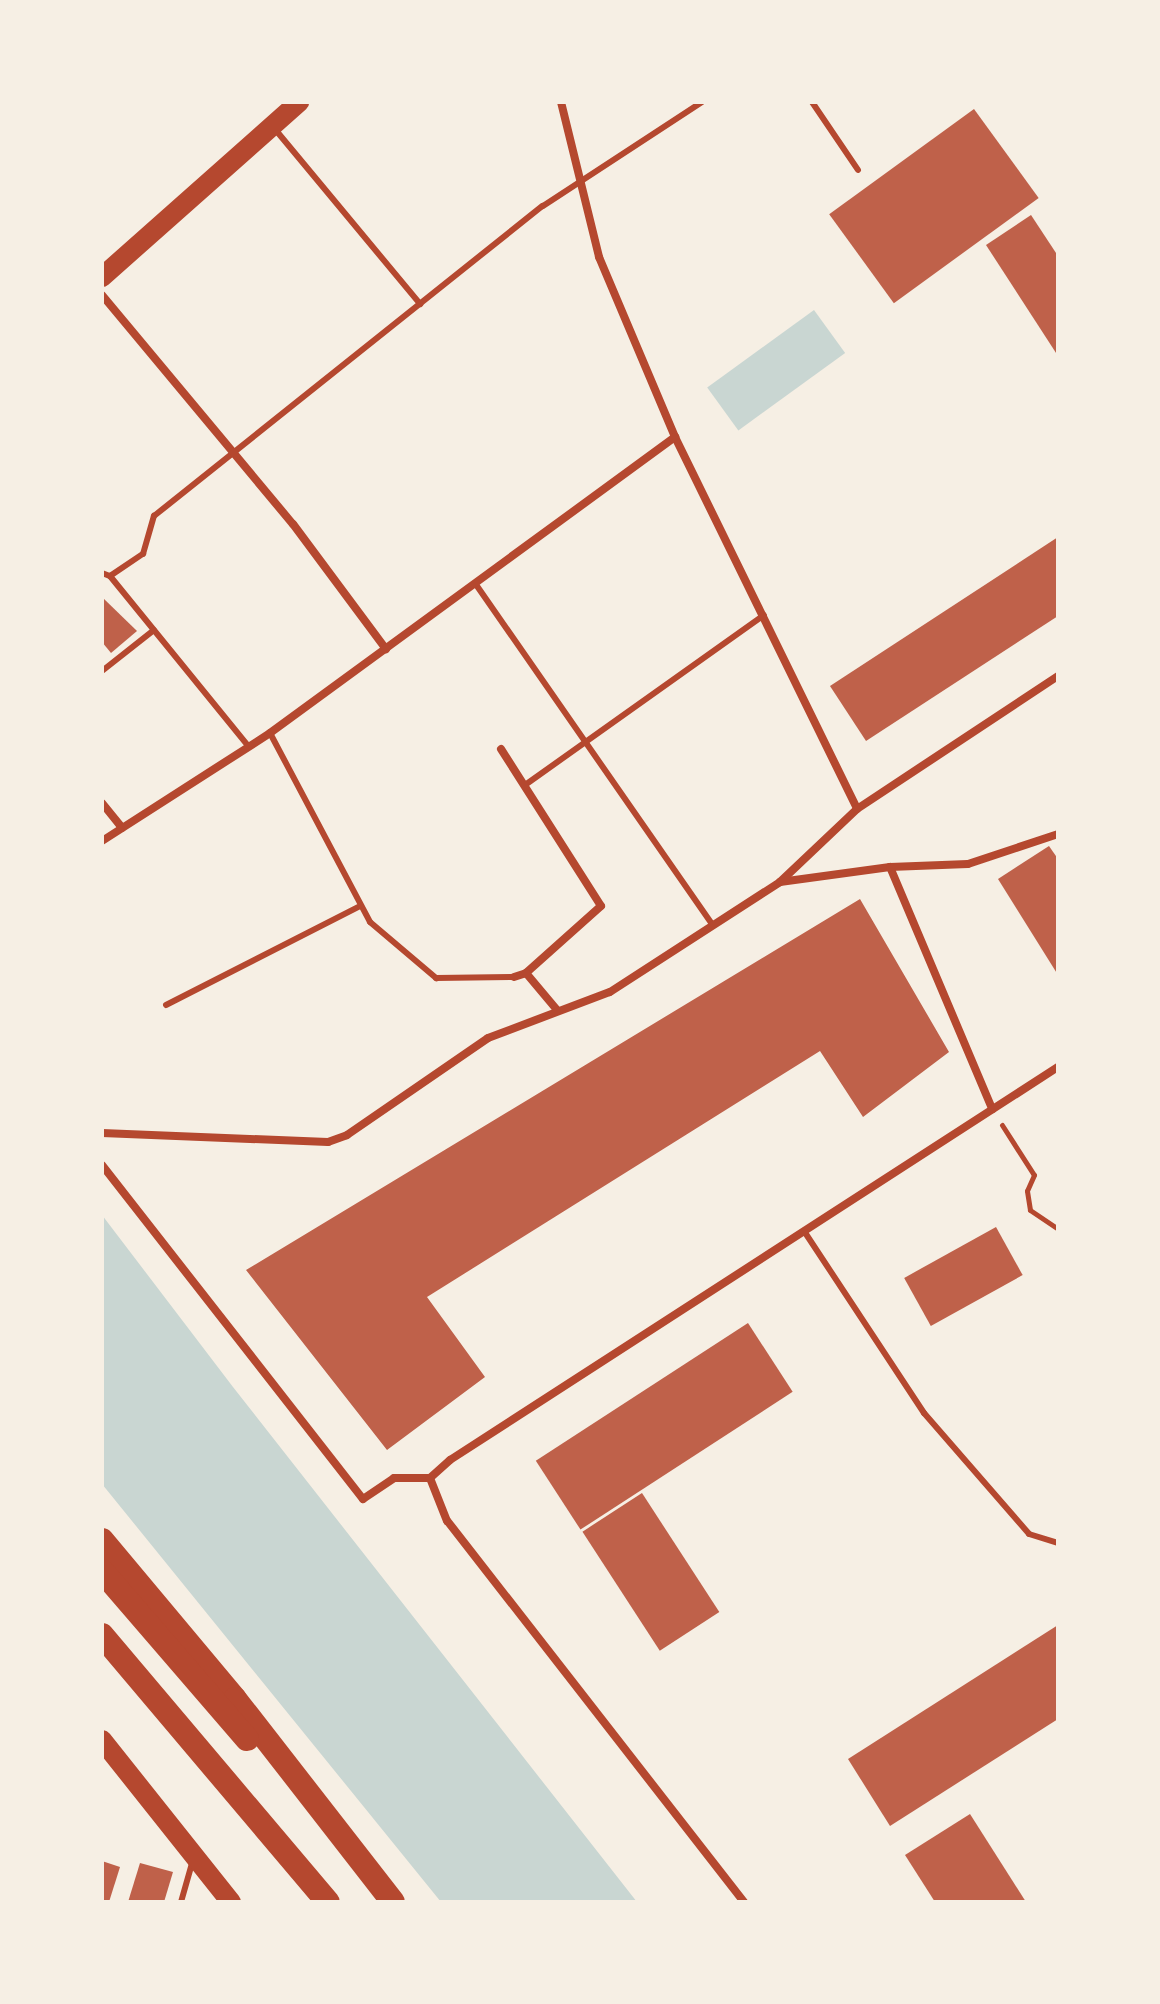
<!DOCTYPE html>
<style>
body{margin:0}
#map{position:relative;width:1160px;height:2004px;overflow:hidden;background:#f6efe4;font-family:"Zilla Slab",serif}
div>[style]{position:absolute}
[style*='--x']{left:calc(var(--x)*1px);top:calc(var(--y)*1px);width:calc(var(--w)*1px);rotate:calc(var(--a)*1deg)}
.water>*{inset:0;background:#c9d6d2;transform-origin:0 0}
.building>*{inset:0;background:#bf614a;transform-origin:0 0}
.path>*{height:5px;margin:-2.5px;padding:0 2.5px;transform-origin:2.5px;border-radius:2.5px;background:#b5482f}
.service>*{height:6px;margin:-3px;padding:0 3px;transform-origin:3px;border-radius:3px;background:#b5482f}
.minor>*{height:8px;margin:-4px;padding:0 4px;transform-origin:4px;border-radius:4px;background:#b5482f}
.primary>*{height:20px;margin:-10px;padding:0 10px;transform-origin:10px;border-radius:10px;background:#b5482f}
.motorway>*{height:24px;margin:-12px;padding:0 12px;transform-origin:12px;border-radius:12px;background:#b5482f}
span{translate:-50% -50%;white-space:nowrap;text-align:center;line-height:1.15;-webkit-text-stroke:6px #f6efe4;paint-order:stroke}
.frame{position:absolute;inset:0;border:104px solid #f6efe4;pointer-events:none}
</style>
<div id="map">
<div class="water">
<i style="left:814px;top:310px;width:53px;height:132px;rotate:54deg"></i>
<i style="clip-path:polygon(102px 1215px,233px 1387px,637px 1902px,441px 1902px,102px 1484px)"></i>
</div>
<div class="building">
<i style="left:974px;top:109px;width:110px;height:179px;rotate:54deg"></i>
<i style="clip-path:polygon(1031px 215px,1058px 256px,1058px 356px,986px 245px)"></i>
<i style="clip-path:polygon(1058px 537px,1058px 616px,866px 741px,830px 686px)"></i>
<i style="clip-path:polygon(102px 597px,137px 631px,111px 653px,102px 642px)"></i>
<i style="clip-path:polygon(1049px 846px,1058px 859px,1058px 975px,998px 879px)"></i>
<i style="clip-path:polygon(860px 899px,949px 1052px,863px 1117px,820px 1051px,427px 1297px,485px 1377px,387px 1450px,246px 1270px)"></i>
<i style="left:996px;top:1227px;width:55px;height:105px;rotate:61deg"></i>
<i style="left:748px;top:1323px;width:82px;height:253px;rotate:57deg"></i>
<i style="left:642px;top:1493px;width:142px;height:71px;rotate:57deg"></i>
<i style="clip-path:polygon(1058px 1625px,1058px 1719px,890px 1826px,848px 1759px)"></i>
<i style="clip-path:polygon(970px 1814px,1026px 1902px,935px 1902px,905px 1855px)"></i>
<i style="clip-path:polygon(102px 1861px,120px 1867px,109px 1902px,102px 1902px)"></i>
<i style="clip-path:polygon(140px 1863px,173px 1872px,164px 1902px,128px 1902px)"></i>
</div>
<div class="path">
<i style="--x:1002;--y:1125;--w:59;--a:57.4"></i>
<i style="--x:1034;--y:1175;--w:17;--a:114"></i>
<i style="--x:1027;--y:1191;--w:19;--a:81"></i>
<i style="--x:1030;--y:1210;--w:34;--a:34"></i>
</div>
<div class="service">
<i style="--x:812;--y:102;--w:82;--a:55.9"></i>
<i style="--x:274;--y:128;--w:229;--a:50.3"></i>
<i style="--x:102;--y:573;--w:9;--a:21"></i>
<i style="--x:110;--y:576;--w:40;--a:-34"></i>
<i style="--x:143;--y:554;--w:40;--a:-74"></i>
<i style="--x:154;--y:516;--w:497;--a:-38.6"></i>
<i style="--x:543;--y:206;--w:190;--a:-33.2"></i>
<i style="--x:110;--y:576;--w:220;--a:50.9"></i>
<i style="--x:477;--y:586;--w:412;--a:55.2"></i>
<i style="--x:102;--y:671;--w:66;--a:-38.3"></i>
<i style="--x:270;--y:733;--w:214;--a:62.1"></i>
<i style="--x:370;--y:922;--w:87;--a:40.3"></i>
<i style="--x:436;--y:978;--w:78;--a:-0.7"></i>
<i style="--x:525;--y:785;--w:293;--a:-35.4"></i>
<i style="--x:166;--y:1005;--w:216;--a:-27"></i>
<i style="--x:804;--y:1231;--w:218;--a:56.6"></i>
<i style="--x:924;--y:1413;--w:160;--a:49"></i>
<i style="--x:1029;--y:1534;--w:30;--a:17"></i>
<i style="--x:181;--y:1902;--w:44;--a:-74.1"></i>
</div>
<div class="minor">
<i style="--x:561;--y:102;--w:160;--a:76.2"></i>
<i style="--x:599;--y:257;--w:195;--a:67.1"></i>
<i style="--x:675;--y:437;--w:414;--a:63.9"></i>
<i style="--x:102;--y:295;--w:298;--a:50.2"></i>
<i style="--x:293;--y:524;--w:156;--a:53.4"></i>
<i style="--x:501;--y:749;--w:186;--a:57.5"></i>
<i style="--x:601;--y:906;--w:101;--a:138.2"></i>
<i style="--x:102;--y:803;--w:32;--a:51"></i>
<i style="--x:102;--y:841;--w:200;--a:-32.7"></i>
<i style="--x:270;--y:733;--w:502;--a:-36.16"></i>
<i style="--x:890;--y:867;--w:263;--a:67.1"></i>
<i style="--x:780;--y:882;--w:111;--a:-7.8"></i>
<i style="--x:890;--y:867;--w:78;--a:-2.2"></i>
<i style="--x:968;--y:864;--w:95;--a:-18.4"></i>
<i style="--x:514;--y:977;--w:13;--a:-18"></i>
<i style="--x:526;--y:973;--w:48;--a:50"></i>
<i style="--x:102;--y:1133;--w:226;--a:2.3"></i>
<i style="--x:328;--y:1142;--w:20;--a:-20"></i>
<i style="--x:347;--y:1135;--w:171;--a:-34.5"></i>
<i style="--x:488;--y:1038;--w:130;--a:-20.7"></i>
<i style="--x:610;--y:992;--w:202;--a:-32.9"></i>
<i style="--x:780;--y:882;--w:106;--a:-43.5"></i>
<i style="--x:857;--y:809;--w:241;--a:-33.5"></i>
<i style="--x:102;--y:1165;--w:424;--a:52"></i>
<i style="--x:363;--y:1499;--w:37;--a:-34"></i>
<i style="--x:394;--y:1478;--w:36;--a:0"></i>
<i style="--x:744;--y:1902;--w:483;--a:-127.9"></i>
<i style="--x:447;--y:1521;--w:46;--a:-111.6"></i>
<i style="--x:430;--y:1478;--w:27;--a:-42"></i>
<i style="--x:450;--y:1460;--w:724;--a:-32.88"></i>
</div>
<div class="primary">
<i style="--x:102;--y:277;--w:264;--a:-41.6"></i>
<i style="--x:102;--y:1740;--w:207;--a:51.5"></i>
</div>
<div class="motorway">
<i style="--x:102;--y:1540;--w:207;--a:50.1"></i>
<i style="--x:235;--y:1699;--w:257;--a:52.1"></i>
<i style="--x:102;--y:1571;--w:222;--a:49.2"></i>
<i style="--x:102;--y:1635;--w:350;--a:49.8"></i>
</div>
<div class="frame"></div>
</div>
